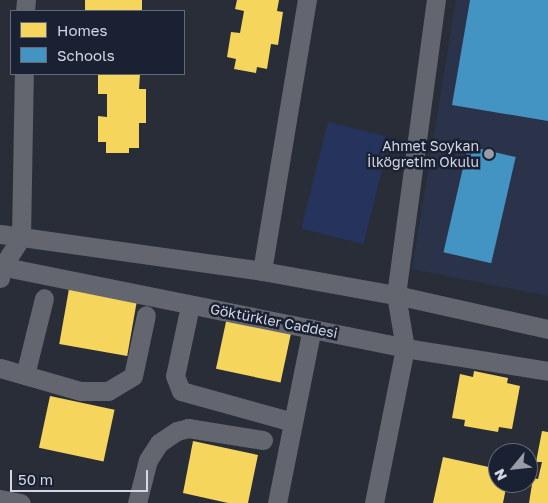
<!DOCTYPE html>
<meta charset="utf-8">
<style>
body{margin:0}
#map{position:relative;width:548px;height:503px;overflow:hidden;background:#292d37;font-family:"Golos Text",sans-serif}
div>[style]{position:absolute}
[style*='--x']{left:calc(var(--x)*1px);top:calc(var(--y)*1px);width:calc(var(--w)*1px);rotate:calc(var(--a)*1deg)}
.built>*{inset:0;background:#2a3349}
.green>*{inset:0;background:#26345d;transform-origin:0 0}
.homes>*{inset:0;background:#f6d55c;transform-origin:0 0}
.schools>*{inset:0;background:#4393c3;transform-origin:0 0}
.minor>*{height:19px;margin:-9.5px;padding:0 9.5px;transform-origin:9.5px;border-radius:9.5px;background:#63666e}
.dots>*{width:14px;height:14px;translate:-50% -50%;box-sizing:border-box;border:2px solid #1a2132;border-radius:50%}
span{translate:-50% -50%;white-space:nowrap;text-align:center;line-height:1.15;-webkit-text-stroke:5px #1a2132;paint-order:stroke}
.poi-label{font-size:14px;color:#d2d7e4}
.right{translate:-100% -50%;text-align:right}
.street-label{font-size:14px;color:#d2d7e4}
.legend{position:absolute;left:10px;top:10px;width:175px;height:65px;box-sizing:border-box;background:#1a2132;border:1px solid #646a79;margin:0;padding:6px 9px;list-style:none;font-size:15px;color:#d2d7e4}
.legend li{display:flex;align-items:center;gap:10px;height:25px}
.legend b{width:25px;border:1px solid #646a79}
.north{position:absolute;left:488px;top:443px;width:50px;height:50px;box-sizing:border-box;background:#1a2132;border:1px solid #646a79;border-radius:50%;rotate:242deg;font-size:14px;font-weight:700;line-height:20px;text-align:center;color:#d2d7e4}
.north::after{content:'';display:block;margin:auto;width:18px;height:22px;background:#979ca7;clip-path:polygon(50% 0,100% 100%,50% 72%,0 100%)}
.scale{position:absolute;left:10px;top:470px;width:138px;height:22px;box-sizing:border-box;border:2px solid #d2d7e4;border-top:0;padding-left:6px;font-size:15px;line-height:18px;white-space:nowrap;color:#d2d7e4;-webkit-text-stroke:4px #1a2132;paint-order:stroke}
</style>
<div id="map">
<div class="built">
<i style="clip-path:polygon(456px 0,504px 0,548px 39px,548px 296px,412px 269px)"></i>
</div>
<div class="green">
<i style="left:328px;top:122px;width:64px;height:110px;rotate:14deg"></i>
</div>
<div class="homes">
<i style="left:85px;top:0;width:57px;height:11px"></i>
<i style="clip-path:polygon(237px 0,279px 0,277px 11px,283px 12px,278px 45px,271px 44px,267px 69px,257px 67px,256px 73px,234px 69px,236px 59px,227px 57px,231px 32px,240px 33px,244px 11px,235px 9px)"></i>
<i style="clip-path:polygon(98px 74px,140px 74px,139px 89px,146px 89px,146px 123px,139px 123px,139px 148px,129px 148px,129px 153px,106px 153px,106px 142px,98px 142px,98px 116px,107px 117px,107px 94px,98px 94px)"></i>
<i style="left:70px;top:283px;width:69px;height:62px;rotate:10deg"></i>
<i style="left:227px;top:317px;width:66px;height:53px;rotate:12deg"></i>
<i style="clip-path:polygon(474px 371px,508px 378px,507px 383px,520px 386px,512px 429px,499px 427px,498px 432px,464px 426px,465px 420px,452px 418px,460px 374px,473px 377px)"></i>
<i style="left:50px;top:396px;width:66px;height:53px;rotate:12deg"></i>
<i style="clip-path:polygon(542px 431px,548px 432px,548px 503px,529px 503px,533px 478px,538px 479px,542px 462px,536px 462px)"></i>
<i style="clip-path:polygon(193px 441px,258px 455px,248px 503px,228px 503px,183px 493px)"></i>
<i style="clip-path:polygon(443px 457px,498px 469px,498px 483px,507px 483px,503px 503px,433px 503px)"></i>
</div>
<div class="schools">
<i style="clip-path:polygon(470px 0,548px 0,548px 121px,452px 105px)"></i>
<i style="left:468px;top:146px;width:49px;height:109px;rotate:13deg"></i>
</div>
<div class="minor">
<i style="--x:25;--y:11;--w:11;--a:-85"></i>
<i style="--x:0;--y:234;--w:265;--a:8"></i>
<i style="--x:262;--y:271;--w:136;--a:10.2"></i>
<i style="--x:396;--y:295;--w:156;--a:12.6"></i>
<i style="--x:0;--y:266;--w:413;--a:11.4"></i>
<i style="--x:405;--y:348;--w:145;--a:9.1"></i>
<i style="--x:262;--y:271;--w:275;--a:-80.6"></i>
<i style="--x:0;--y:278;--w:11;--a:-80"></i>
<i style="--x:2;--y:267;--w:35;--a:-57"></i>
<i style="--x:21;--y:238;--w:164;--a:-89"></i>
<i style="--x:188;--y:315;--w:62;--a:102"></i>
<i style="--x:175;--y:376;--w:16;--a:68"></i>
<i style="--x:181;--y:391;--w:116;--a:15.5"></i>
<i style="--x:0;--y:368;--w:84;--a:15.9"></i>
<i style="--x:81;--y:391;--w:27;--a:0"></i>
<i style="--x:108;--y:391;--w:29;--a:-31"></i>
<i style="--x:133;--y:376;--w:62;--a:-78"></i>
<i style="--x:25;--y:375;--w:79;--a:-76.1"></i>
<i style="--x:0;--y:499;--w:21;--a:11"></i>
<i style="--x:137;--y:503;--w:44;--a:-75.7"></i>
<i style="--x:148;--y:460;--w:20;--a:-57"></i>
<i style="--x:159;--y:443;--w:22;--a:-34"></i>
<i style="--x:177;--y:431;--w:11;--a:-15"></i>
<i style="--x:188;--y:428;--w:76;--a:9.1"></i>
<i style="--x:277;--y:503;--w:178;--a:-78.7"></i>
<i style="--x:374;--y:503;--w:158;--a:-78.7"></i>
<i style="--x:405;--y:348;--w:54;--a:-99.6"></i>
<i style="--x:396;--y:295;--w:298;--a:-82.3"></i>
</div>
<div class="dots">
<i style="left:489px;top:154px;background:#979ca7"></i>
</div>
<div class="poi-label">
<span class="right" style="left:479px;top:154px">Ahmet Soykan<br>İlköğretim Okulu</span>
</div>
<div class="street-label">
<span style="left:274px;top:321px;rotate:11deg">Göktürkler Caddesi</span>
</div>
<ul class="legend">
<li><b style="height:14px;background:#f6d55c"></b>Homes</li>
<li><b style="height:14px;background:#4393c3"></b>Schools</li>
</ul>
<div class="north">N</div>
<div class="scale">50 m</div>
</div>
